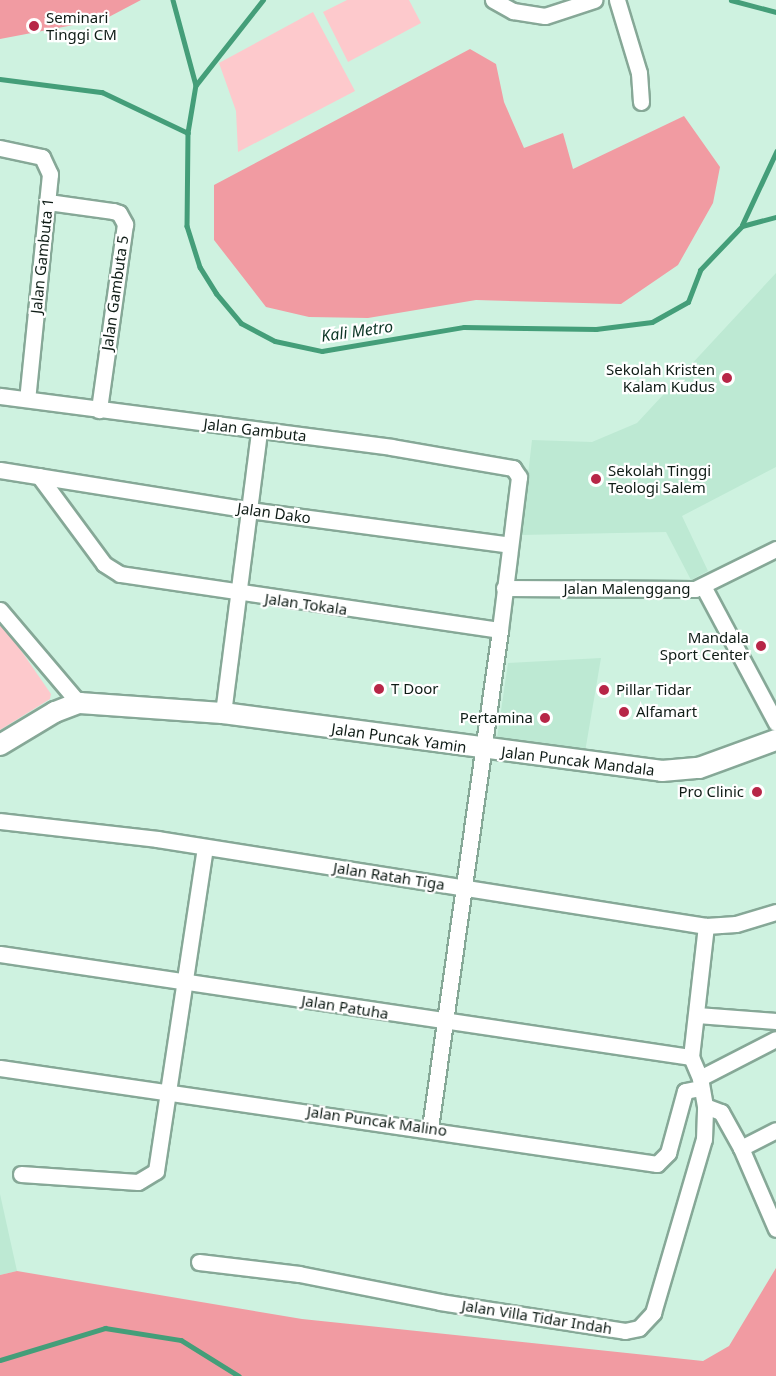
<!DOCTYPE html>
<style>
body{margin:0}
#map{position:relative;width:776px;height:1376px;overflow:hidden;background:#cef2e0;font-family:"Noto Sans",sans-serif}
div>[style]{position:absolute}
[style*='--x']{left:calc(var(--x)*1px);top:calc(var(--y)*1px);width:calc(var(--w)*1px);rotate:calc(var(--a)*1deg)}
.built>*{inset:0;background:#bde9d3}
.green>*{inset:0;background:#fdc9cc}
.forest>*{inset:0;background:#f19ba2}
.stream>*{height:4.5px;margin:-2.25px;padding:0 2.25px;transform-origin:2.25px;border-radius:2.25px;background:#449e79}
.roads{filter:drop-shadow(2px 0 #86a897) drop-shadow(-2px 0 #86a897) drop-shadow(0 2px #86a897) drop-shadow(0 -2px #86a897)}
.minor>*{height:15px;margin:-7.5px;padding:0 7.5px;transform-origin:7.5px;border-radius:7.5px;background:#fff}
.major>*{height:20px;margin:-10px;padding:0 10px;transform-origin:10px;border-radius:10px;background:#fff}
.dots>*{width:16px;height:16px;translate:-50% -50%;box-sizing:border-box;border:3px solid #fff;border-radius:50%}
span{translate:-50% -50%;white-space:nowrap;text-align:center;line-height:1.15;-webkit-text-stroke:4.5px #fff;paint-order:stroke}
.poi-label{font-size:15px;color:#0f1c16}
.left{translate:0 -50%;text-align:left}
.right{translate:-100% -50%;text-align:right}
.street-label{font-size:15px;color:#0f1c16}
.water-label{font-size:16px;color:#0c3525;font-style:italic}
</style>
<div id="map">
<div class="built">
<i style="clip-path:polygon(776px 273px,776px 467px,682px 516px,708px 571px,691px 580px,666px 532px,521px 535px,532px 440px,592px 442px,637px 423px)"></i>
<i style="clip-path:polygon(601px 658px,585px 752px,497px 738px,508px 663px)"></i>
<i style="clip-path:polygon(0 1194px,17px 1271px,0 1275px)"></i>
</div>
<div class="green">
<i style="clip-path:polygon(347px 0,409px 0,421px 23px,348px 62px,323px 12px)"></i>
<i style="clip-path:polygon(313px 12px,355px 91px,238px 152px,236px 111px,219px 63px)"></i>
<i style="clip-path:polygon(0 620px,51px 694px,50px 699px,0 730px)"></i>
</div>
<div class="forest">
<i style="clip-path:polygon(0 0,141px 0,105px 19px,0 39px)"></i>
<i style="clip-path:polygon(470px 49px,496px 64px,504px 102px,524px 148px,563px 133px,573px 169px,684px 116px,720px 167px,713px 203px,678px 265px,621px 304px,476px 300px,368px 318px,309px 317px,266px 307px,214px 240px,214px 185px)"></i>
<i style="clip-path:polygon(776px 1268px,776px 1376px,0 1376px,0 1275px,17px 1271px,302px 1319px,703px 1361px,729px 1346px)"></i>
</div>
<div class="stream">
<i style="--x:173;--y:0;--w:88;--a:74.9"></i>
<i style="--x:196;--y:85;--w:49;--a:99.5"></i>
<i style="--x:188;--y:133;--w:93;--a:90.6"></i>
<i style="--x:187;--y:226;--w:43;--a:72.4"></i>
<i style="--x:200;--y:267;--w:31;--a:58"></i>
<i style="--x:216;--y:293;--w:39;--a:50"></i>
<i style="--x:241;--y:323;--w:38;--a:28"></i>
<i style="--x:275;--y:341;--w:48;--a:12"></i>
<i style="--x:322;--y:351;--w:144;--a:-9.6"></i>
<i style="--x:464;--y:327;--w:132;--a:0.9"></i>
<i style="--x:596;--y:329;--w:56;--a:-7.1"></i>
<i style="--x:652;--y:322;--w:41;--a:-29.1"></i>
<i style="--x:688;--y:302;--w:34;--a:-69"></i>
<i style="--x:700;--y:270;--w:61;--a:-46.3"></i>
<i style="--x:742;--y:226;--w:35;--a:-15"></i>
<i style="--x:731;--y:0;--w:47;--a:14.9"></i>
<i style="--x:0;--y:79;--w:103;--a:7.3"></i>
<i style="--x:102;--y:92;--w:95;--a:25.5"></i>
<i style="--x:196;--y:85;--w:108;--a:-51.8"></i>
<i style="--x:742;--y:225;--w:81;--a:-65"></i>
<i style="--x:0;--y:1360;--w:110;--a:-16.9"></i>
<i style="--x:105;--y:1328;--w:77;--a:9"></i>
<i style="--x:181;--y:1340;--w:68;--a:31.8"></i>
</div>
<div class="roads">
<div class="minor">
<i style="--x:493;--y:0;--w:23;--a:29"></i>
<i style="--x:513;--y:11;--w:32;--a:9"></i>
<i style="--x:545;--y:16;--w:52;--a:-18.1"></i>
<i style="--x:617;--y:0;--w:76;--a:73.2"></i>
<i style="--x:639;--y:73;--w:29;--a:86"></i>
<i style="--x:0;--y:148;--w:43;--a:12.1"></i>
<i style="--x:42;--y:157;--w:19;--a:65"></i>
<i style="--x:50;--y:174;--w:226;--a:95.8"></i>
<i style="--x:48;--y:202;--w:66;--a:7.9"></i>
<i style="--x:113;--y:211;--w:6;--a:18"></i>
<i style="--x:119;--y:213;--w:13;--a:61"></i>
<i style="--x:125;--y:224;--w:188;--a:98"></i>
<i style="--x:0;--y:396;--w:394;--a:7.4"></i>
<i style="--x:391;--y:447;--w:124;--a:9.8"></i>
<i style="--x:513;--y:468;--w:11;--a:56"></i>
<i style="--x:519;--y:477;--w:154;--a:97.1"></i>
<i style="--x:0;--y:470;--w:252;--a:9.1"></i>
<i style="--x:249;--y:510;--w:263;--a:7.6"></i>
<i style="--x:39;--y:476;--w:109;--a:53.5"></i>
<i style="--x:104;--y:564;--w:19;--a:32"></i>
<i style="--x:120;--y:574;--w:384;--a:8.4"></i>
<i style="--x:500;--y:630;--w:503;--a:98"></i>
<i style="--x:504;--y:588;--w:191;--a:0.3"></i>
<i style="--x:695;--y:589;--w:90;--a:-26.3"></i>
<i style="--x:704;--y:588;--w:153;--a:61.9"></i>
<i style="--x:0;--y:610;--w:122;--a:49.7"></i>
<i style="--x:223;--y:713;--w:284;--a:-82.7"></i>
<i style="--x:0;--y:821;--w:158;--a:6.5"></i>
<i style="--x:157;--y:839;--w:556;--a:9"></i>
<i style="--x:706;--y:926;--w:30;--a:-4"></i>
<i style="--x:736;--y:924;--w:42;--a:-16.7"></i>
<i style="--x:0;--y:954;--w:699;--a:8.48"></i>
<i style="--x:697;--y:1015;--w:79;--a:4.3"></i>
<i style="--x:0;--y:1068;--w:664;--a:8.31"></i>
<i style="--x:657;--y:1164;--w:16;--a:-45"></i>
<i style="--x:668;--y:1153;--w:64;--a:-74.7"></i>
<i style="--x:685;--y:1091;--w:16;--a:-11"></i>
<i style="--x:700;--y:1078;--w:85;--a:-27.2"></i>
<i style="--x:705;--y:1106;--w:17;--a:21"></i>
<i style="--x:721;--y:1112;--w:41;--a:60.9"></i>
<i style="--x:741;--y:1148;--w:88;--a:66.6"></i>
<i style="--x:741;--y:1148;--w:39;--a:-27"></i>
<i style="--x:21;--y:1174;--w:117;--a:3.9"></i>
<i style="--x:138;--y:1182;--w:21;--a:-31"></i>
<i style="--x:156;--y:1171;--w:327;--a:-81.4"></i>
<i style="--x:199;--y:1262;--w:101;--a:6.8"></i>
<i style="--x:299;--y:1274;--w:144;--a:11.2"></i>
<i style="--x:440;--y:1302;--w:187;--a:8.9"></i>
<i style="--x:625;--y:1331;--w:14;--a:-12"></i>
<i style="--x:639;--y:1328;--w:21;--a:-47"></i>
<i style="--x:653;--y:1313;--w:181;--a:-73.7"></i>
<i style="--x:704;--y:1139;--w:33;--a:-88"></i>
<i style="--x:705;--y:1106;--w:28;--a:-100"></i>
<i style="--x:700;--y:1078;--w:23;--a:-113"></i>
<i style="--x:691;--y:1057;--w:132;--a:-83.5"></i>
</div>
<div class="major">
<i style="--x:0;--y:745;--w:64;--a:-31"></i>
<i style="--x:55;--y:712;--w:26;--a:-21"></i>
<i style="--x:79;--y:703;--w:144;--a:4"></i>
<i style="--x:223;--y:713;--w:443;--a:7.5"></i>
<i style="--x:662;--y:771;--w:37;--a:-5"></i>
<i style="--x:699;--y:768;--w:82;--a:-20"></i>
</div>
</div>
<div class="dots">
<i style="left:34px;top:26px;background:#b72647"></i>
<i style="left:727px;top:378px;background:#b72647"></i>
<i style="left:596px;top:479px;background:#b72647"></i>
<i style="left:761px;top:646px;background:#b72647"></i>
<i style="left:379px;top:689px;background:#b72647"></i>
<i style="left:604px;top:690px;background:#b72647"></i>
<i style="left:624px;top:712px;background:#b72647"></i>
<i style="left:545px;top:718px;background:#b72647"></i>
<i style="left:757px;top:792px;background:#b72647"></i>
</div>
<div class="poi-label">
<span class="left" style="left:46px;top:26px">Seminari<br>Tinggi CM</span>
<span class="right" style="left:715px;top:378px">Sekolah Kristen<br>Kalam Kudus</span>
<span class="left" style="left:608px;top:479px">Sekolah Tinggi<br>Teologi Salem</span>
<span class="right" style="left:749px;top:646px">Mandala<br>Sport Center</span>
<span class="left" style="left:391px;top:689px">T Door</span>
<span class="left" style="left:616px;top:690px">Pillar Tidar</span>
<span class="left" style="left:636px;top:712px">Alfamart</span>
<span class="right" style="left:533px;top:718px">Pertamina</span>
<span class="right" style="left:744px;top:792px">Pro Clinic</span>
</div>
<div class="street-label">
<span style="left:42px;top:256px;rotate:-84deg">Jalan Gambuta 1</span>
<span style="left:115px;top:293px;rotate:-82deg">Jalan Gambuta 5</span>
<span style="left:255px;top:430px;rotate:7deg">Jalan Gambuta</span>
<span style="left:274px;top:513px;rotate:8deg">Jalan Dako</span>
<span style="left:627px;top:589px">Jalan Malenggang</span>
<span style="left:306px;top:604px;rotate:8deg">Jalan Tokala</span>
<span style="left:399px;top:738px;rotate:8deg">Jalan Puncak Yamin</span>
<span style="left:578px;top:761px;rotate:7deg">Jalan Puncak Mandala</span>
<span style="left:389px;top:876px;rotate:9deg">Jalan Ratah Tiga</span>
<span style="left:345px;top:1007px;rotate:9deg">Jalan Patuha</span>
<span style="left:377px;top:1121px;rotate:8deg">Jalan Puncak Malino</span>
<span style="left:537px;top:1317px;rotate:9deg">Jalan Villa Tidar Indah</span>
</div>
<div class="water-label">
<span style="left:357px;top:331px;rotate:-8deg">Kali Metro</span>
</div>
</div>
